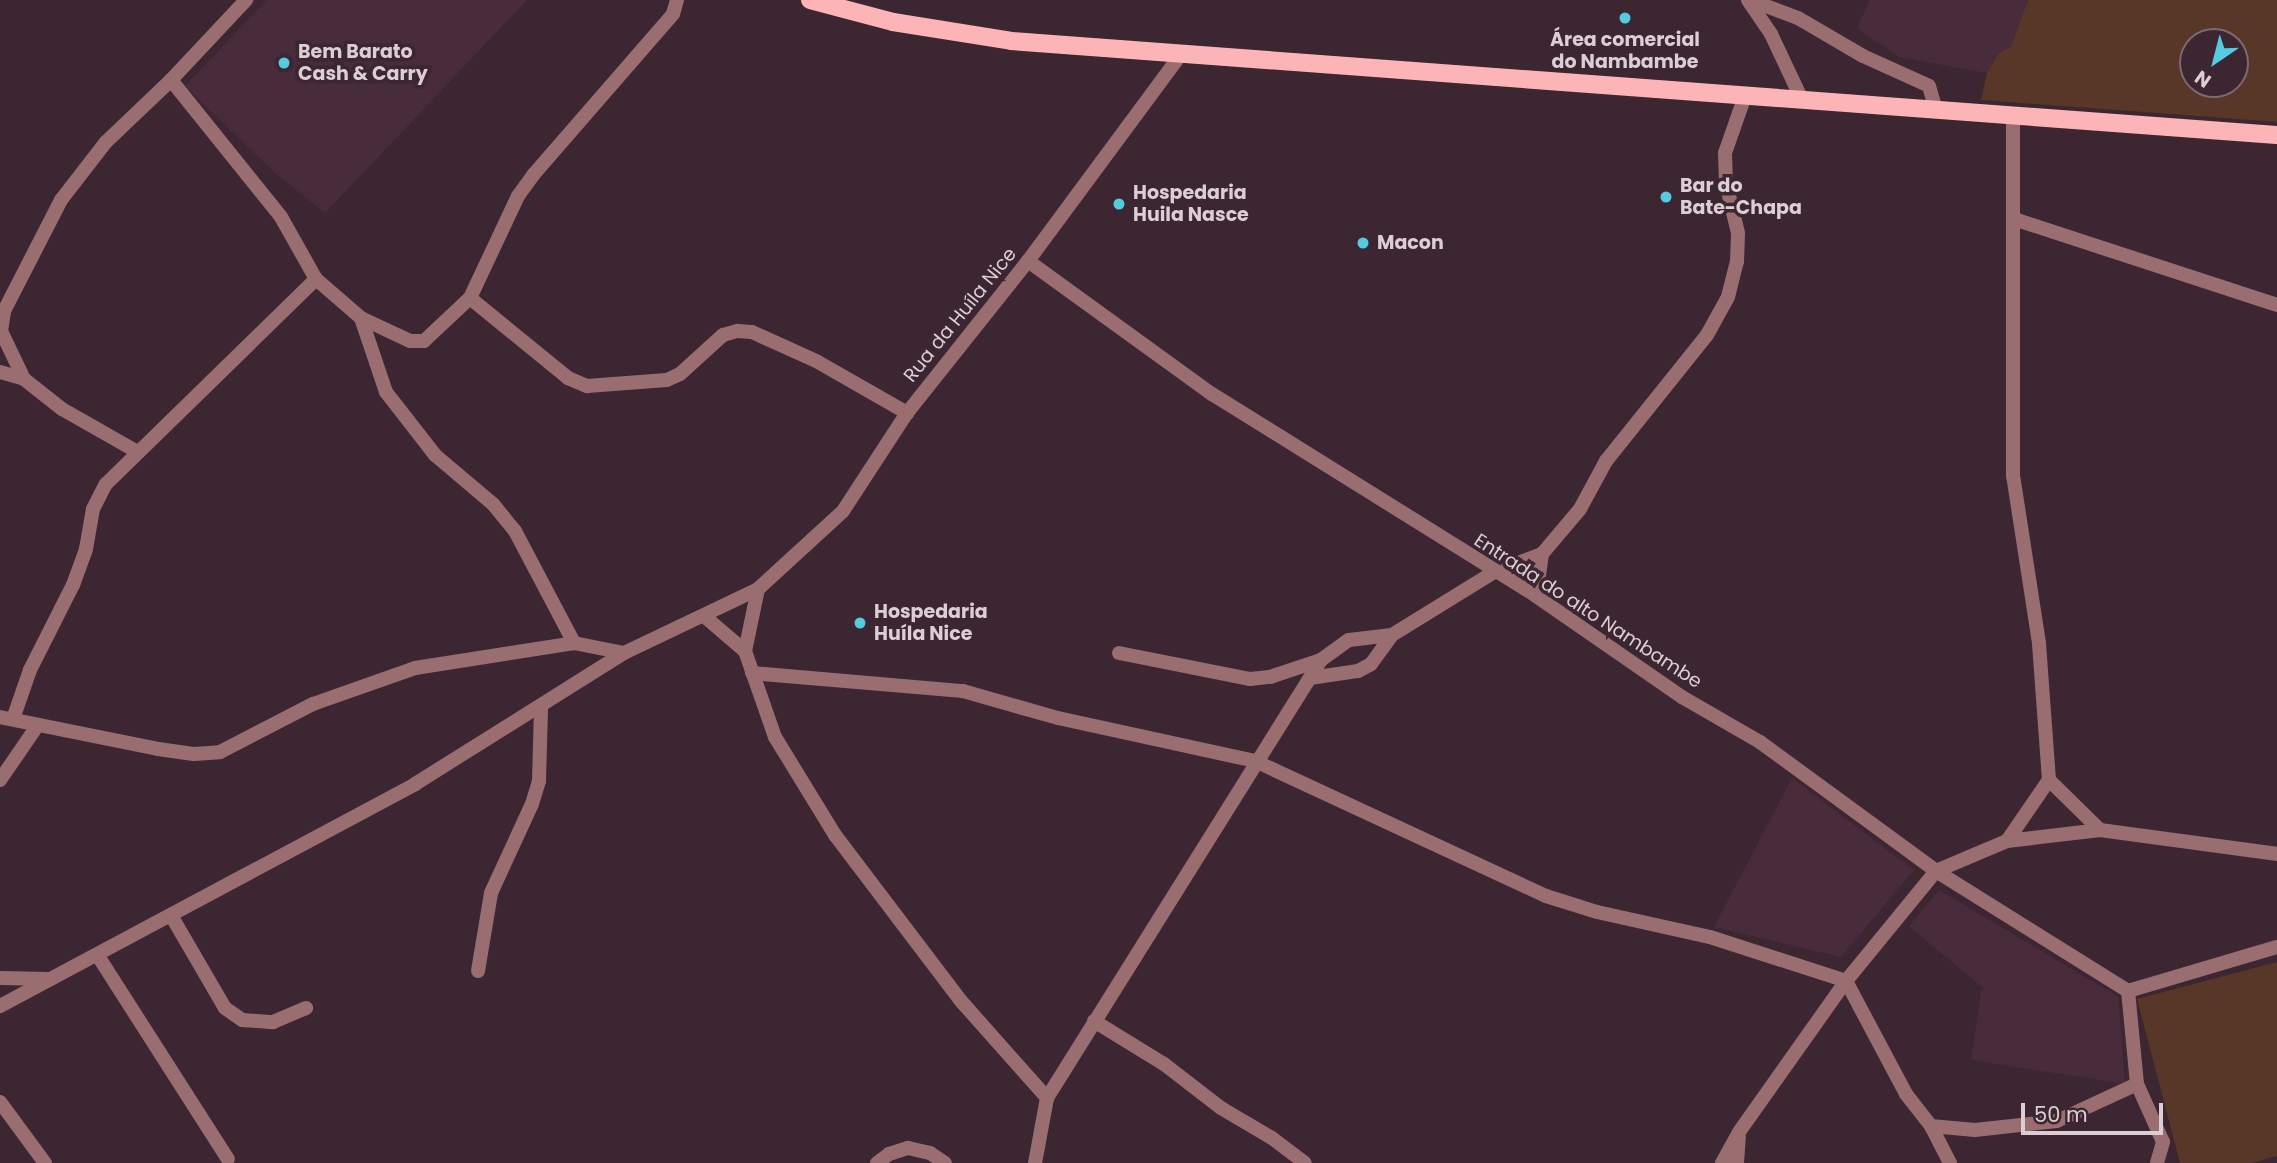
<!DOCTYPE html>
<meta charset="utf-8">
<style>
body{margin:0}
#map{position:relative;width:2277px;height:1163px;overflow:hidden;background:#3c2631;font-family:Poppins,sans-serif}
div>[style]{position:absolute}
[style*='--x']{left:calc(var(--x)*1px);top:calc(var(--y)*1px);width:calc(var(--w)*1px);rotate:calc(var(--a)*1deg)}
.built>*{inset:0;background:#492c3b}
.green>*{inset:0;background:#583628}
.street>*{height:14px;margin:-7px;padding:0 7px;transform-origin:7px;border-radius:7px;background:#9a6e70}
.primary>*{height:18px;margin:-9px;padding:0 9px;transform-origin:9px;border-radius:9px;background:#fcb4b7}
.dots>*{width:19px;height:19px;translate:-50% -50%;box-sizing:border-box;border:4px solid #3c2631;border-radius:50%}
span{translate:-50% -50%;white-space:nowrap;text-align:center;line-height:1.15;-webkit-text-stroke:7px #3c2631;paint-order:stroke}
.poi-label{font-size:19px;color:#ddced5;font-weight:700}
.left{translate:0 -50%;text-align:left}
.street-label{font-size:19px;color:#ddced5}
.north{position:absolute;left:2179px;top:28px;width:70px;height:70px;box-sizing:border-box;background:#3c2631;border:2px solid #7c6973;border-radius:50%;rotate:215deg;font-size:19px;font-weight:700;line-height:28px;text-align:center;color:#ddced5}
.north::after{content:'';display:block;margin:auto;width:24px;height:32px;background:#55cae0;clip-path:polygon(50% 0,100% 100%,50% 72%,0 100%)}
.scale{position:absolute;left:2021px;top:1103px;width:142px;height:32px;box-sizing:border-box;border:4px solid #ddced5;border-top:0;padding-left:9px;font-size:21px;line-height:24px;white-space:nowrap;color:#ddced5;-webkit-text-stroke:5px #3c2631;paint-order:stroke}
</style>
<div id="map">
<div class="built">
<i style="clip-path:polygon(267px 0,527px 0,325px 213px,275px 173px,185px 86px)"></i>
<i style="clip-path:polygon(1870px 0,2028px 0,2011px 46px,1998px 54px,1987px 73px,1899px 57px,1857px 28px)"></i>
<i style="clip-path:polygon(1792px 778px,1914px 870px,1841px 957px,1714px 927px)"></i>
<i style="clip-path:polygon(1939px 890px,2118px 997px,2125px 1084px,1971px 1060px,1982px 987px,1909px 926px)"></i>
</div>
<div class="green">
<i style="clip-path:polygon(evenodd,2028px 0,2277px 0,2277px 122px,1981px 100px,1987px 73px,1998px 54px,2011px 46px,2028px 0,2193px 42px,2235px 42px,2235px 84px,2193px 84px,2193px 42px)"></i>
<i style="clip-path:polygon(2277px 962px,2277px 1156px,2252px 1163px,2180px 1163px,2137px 999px)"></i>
</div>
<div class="street">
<i style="--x:1748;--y:0;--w:41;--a:55.9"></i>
<i style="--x:1771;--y:34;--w:73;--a:64.8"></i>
<i style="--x:1750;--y:0;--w:51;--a:20.6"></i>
<i style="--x:1798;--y:18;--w:75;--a:30.3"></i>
<i style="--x:1863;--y:56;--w:72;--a:24.4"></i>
<i style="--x:1929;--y:86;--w:25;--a:74"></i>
<i style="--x:171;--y:80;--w:176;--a:51.2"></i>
<i style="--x:281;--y:217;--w:71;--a:60.6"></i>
<i style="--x:316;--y:279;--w:60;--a:40.9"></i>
<i style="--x:361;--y:318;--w:54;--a:25.1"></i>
<i style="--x:410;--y:341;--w:14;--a:0"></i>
<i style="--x:424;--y:341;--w:63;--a:-43.1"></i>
<i style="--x:470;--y:298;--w:113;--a:-64.8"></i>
<i style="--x:518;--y:196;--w:27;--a:-54"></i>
<i style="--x:534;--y:174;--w:212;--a:-49"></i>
<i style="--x:673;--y:14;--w:15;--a:-74"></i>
<i style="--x:2014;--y:219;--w:277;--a:18.1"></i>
<i style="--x:1028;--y:261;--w:227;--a:35.9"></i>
<i style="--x:1212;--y:394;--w:382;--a:31.9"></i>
<i style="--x:1536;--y:596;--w:178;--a:34.7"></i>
<i style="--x:1682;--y:697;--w:90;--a:30"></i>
<i style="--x:1760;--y:742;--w:218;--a:36.2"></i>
<i style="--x:1936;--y:871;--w:226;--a:32"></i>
<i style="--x:470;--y:298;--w:127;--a:39.2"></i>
<i style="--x:568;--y:378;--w:21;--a:23"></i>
<i style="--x:587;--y:386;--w:80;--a:-4.3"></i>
<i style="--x:667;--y:380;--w:14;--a:-25"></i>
<i style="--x:680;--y:374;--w:58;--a:-42.2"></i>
<i style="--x:723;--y:335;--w:15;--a:-16"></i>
<i style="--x:737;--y:331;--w:15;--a:4"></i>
<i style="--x:752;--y:332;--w:72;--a:24.4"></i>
<i style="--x:818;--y:362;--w:103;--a:29.8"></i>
<i style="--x:361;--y:318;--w:78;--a:71.3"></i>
<i style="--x:386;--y:392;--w:80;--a:52.1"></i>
<i style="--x:435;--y:455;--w:76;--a:40.2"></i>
<i style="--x:493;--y:504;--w:35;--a:51"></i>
<i style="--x:515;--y:531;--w:127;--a:62.2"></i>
<i style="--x:0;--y:372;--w:25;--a:16"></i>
<i style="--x:24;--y:379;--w:48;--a:38.3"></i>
<i style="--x:62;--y:409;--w:85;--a:29.6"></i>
<i style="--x:24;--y:379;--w:53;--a:-115.6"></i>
<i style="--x:1;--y:331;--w:20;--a:-81"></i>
<i style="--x:4;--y:311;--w:125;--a:-62.8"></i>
<i style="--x:61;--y:200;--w:73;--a:-52.2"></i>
<i style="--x:106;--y:142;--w:90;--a:-43.6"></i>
<i style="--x:171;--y:80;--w:110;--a:-46.8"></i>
<i style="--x:758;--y:589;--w:63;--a:101.8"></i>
<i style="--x:745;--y:651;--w:91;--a:70.8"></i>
<i style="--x:775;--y:737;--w:115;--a:58.5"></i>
<i style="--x:835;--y:835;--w:208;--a:52.8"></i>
<i style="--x:961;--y:1001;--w:130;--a:48.4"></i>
<i style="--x:1536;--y:596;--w:42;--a:-81.9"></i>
<i style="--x:704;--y:616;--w:54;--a:40.5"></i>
<i style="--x:1119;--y:653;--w:134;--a:11.2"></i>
<i style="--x:1250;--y:679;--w:20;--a:-6"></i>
<i style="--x:1270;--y:677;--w:54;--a:-18.4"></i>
<i style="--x:752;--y:673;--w:212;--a:4.9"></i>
<i style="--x:963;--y:691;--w:99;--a:15.9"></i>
<i style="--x:1058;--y:718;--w:202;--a:12.3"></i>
<i style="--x:1255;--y:761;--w:321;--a:24.9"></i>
<i style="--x:1546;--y:896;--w:53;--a:17.4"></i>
<i style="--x:1597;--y:912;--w:116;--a:12.5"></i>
<i style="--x:1710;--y:937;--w:143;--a:17.9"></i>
<i style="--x:1846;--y:981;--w:128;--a:62"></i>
<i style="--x:1906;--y:1094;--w:41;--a:52"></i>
<i style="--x:1931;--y:1126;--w:42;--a:62.8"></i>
<i style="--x:1310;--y:678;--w:49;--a:-8.3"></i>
<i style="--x:1358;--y:671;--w:15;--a:-28"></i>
<i style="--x:1371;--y:664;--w:36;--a:-54"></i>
<i style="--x:0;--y:717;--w:161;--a:11.4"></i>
<i style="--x:158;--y:749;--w:36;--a:8"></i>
<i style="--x:194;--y:754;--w:26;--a:-4"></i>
<i style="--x:220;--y:752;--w:105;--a:-27.3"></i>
<i style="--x:313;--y:704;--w:108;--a:-19.4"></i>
<i style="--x:415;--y:668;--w:161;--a:-8.9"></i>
<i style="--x:574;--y:643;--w:51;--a:11.3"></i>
<i style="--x:13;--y:719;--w:52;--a:-70.9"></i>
<i style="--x:30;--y:670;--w:95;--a:-63.2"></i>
<i style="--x:73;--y:585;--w:38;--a:-70"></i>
<i style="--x:86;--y:549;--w:41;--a:-80.1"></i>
<i style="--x:93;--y:509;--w:28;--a:-63"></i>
<i style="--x:106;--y:484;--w:293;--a:-44.3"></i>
<i style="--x:0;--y:780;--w:67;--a:-55.4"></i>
<i style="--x:2049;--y:780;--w:71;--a:44.4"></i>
<i style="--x:2007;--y:841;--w:74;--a:-55.5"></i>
<i style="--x:2049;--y:780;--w:137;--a:-94.2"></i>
<i style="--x:2039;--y:643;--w:169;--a:-98.8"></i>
<i style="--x:2013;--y:476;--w:359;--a:-90"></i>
<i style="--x:172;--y:917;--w:105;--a:59.8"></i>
<i style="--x:225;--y:1008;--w:21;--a:35"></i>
<i style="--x:242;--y:1020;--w:31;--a:4"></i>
<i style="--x:273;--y:1022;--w:36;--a:-23"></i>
<i style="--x:98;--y:956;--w:241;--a:57.4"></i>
<i style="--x:478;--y:971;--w:79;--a:-80.5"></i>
<i style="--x:491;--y:893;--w:98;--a:-65.3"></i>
<i style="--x:532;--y:804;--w:24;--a:-73"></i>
<i style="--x:539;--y:781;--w:73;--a:-88.4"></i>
<i style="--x:0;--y:978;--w:50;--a:1.1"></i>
<i style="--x:0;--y:1006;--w:471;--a:-28.1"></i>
<i style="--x:415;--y:784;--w:247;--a:-32.1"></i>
<i style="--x:624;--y:653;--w:148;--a:-25.5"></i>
<i style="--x:758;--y:589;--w:115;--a:-42.5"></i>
<i style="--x:843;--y:511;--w:117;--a:-56.9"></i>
<i style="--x:907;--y:413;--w:194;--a:-51.5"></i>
<i style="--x:1028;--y:261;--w:257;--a:-53.5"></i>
<i style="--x:1094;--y:1021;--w:82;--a:31.6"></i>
<i style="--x:1164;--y:1064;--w:72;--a:37.7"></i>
<i style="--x:1221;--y:1108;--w:59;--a:30.5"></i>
<i style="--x:1272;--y:1138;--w:41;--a:37.1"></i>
<i style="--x:0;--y:1102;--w:76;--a:53.6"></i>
<i style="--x:1931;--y:1126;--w:44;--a:5.2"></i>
<i style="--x:1975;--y:1130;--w:82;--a:-6.3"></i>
<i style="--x:2057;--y:1121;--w:88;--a:-24.8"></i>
<i style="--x:877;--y:1163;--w:15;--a:-37"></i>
<i style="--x:889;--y:1154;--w:20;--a:-18"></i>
<i style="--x:908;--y:1148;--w:23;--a:13"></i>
<i style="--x:930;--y:1153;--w:18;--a:34"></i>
<i style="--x:1035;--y:1163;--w:66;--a:-79.5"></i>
<i style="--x:1047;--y:1098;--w:517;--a:-57.97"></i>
<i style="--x:1321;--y:660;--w:34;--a:-36"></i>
<i style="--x:1349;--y:640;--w:43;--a:-6.6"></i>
<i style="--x:1392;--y:635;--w:120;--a:-31.7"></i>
<i style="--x:1494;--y:572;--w:51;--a:-20.6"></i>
<i style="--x:1542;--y:554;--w:59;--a:-49.8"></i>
<i style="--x:1580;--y:509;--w:55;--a:-61.6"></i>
<i style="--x:1606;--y:461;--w:161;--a:-51.3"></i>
<i style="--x:1707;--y:335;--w:43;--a:-61.1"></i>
<i style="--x:1728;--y:297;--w:36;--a:-76"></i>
<i style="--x:1737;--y:262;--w:29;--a:-88"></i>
<i style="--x:1738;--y:233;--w:51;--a:-103.5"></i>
<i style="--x:1726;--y:183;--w:30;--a:-92"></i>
<i style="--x:1725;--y:153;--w:60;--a:-70.7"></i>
<i style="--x:1722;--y:1163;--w:35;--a:-61"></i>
<i style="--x:1739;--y:1132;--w:185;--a:-54.7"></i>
<i style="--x:1846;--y:981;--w:142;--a:-50.7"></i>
<i style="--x:1936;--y:871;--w:77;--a:-22.9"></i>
<i style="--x:2007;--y:841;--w:94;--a:-6.7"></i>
<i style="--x:2100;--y:830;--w:179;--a:7.7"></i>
<i style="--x:1737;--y:1163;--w:26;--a:-86"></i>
<i style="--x:2157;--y:1163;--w:22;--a:-74"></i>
<i style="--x:2163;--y:1142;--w:64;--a:-114.1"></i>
<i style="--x:2137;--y:1084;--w:93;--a:-95.5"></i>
<i style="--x:2128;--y:991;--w:155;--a:-16.5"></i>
</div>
<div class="primary">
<i style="--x:810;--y:0;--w:86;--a:14.8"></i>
<i style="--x:893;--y:22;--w:120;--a:9.1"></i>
<i style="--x:1011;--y:41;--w:1269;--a:4.25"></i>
</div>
<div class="dots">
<i style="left:1625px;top:18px;background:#55cae0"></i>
<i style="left:284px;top:63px;background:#55cae0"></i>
<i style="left:1666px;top:197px;background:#55cae0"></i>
<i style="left:1119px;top:204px;background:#55cae0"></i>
<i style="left:1363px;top:243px;background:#55cae0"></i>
<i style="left:860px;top:623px;background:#55cae0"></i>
</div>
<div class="poi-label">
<span style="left:1625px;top:51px">Área comercial<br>do Nambambe</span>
<span class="left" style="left:298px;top:63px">Bem Barato<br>Cash &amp; Carry</span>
<span class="left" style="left:1680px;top:197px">Bar do<br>Bate-Chapa</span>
<span class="left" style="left:1133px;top:204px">Hospedaria<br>Huila Nasce</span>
<span class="left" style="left:1377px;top:243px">Macon</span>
<span class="left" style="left:874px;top:623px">Hospedaria<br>Huíla Nice</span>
</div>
<div class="street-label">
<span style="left:960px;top:315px;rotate:-51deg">Rua da Huíla Nice</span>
<span style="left:1588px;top:611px;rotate:33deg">Entrada do alto Nambambe</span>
</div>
<div class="north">N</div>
<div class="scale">50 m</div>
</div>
